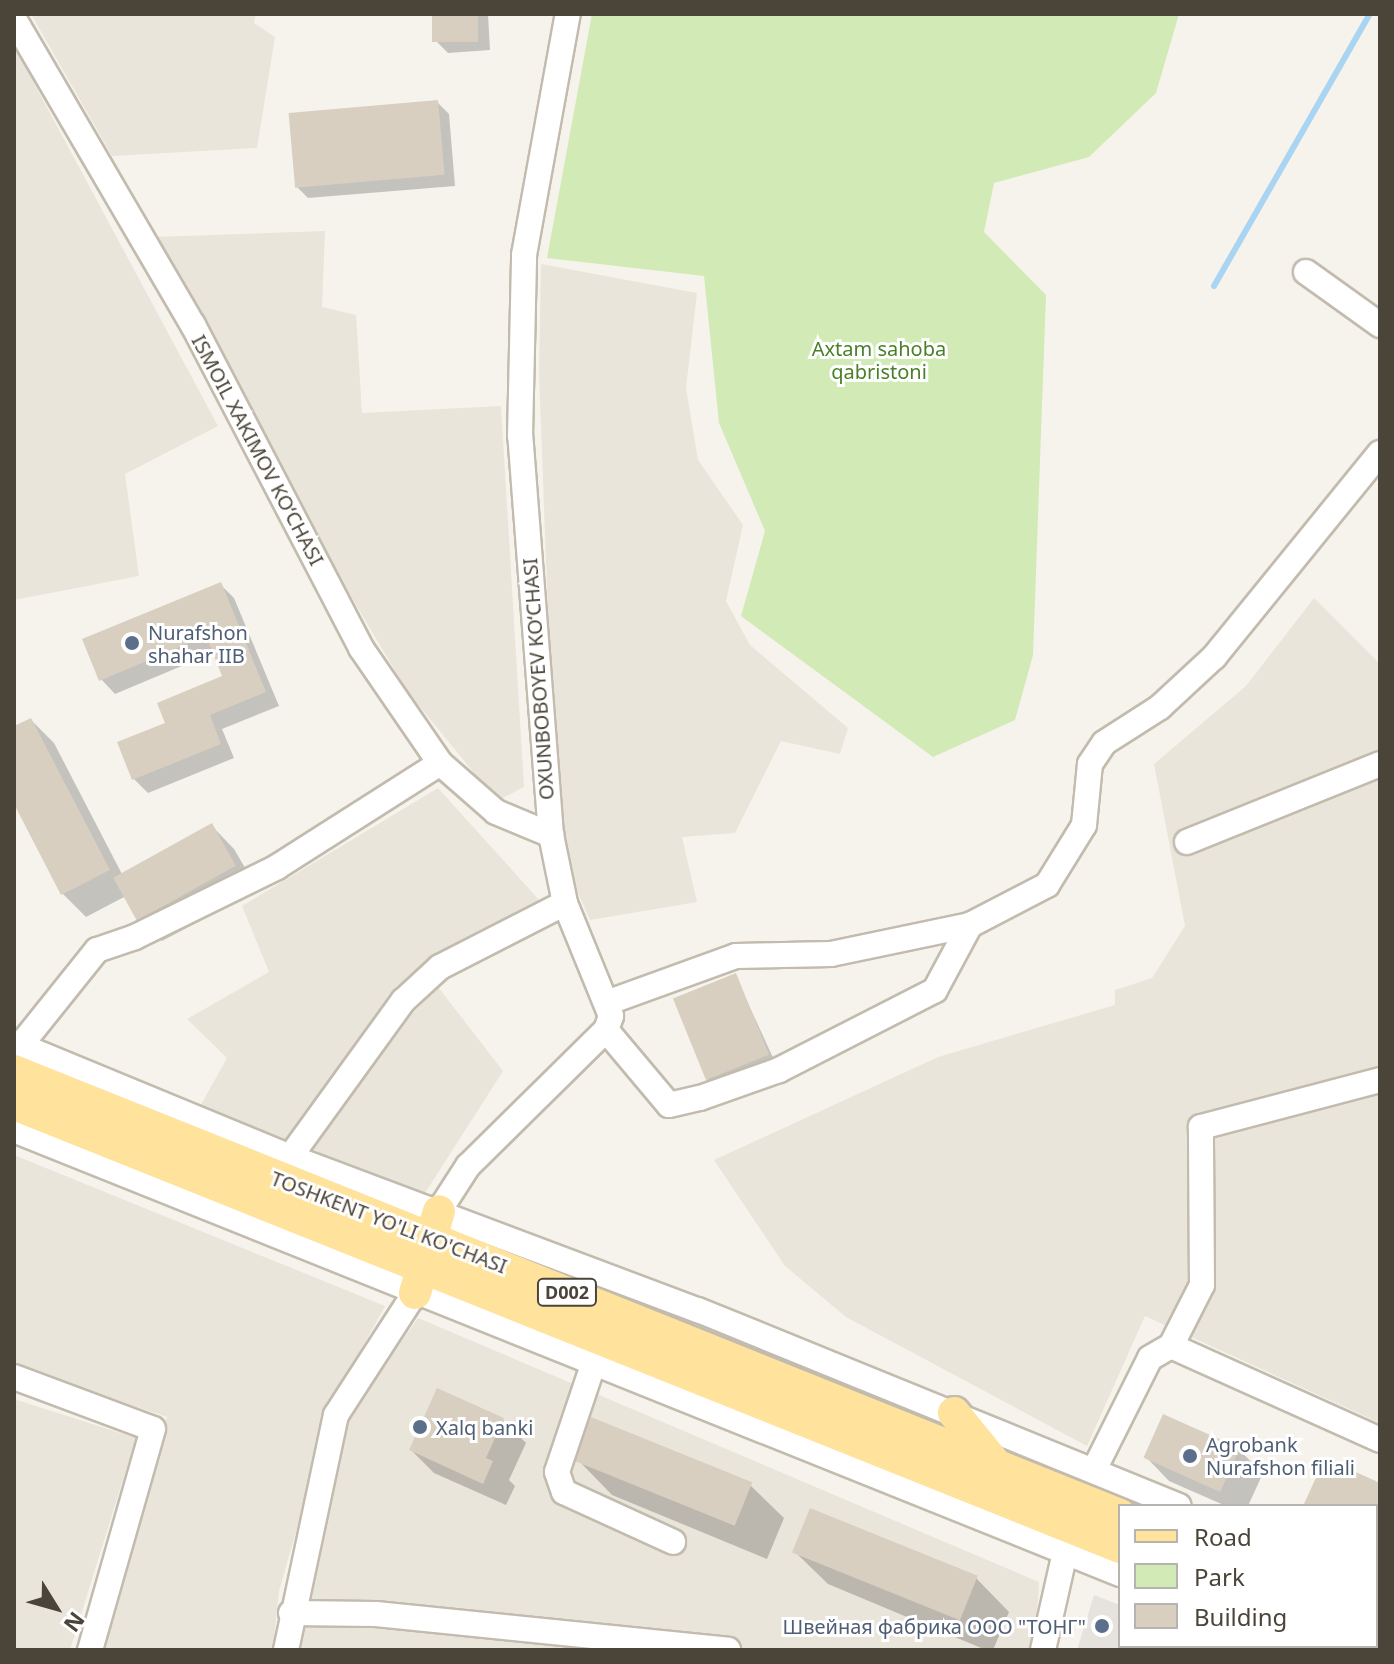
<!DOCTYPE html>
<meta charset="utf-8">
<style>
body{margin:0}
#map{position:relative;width:1394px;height:1664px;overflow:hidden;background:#f6f3ec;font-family:"Noto Sans",sans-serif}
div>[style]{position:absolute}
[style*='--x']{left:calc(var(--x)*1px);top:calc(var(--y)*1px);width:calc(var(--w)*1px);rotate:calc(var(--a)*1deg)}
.residential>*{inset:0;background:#eae5da}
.industrial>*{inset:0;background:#e6e2dd}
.green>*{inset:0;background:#d2eab5}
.shadow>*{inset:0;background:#0003}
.stream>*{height:6px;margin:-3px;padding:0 3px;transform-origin:3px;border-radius:3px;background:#a9d4f2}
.building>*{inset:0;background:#d8cfc1;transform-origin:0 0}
.roads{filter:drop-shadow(2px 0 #c2bbae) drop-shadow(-2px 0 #c2bbae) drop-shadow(0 2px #c2bbae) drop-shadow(0 -2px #c2bbae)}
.minor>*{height:24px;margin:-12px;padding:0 12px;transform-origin:12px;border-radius:12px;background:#fff}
.major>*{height:32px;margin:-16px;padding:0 16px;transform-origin:16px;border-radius:16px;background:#ffe39c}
.dots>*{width:22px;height:22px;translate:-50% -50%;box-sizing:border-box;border:4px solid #fff;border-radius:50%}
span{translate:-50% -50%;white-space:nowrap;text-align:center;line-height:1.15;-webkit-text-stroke:6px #fff;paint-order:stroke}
.shield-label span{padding:2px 6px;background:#fff;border:2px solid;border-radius:6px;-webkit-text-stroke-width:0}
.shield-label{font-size:18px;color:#4b4439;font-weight:700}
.park-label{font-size:20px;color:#4a7f2a}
.street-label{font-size:20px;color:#4b4439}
.service-label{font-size:20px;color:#4e5e75}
.left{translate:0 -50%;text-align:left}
.right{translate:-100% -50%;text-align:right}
.frame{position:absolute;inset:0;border:16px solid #4b4439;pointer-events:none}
.legend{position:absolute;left:1118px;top:1504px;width:260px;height:144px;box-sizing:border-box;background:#fff;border:2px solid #b7b4b0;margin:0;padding:10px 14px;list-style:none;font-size:24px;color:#4b4439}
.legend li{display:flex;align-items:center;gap:16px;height:40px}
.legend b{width:40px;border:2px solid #b7b4b0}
.north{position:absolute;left:16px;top:1568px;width:80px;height:80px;-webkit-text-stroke:6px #fff;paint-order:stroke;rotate:127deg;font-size:22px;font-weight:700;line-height:32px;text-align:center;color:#4b4439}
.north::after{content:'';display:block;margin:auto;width:28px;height:36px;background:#4b4439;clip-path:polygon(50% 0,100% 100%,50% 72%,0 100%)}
</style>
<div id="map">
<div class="residential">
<i style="clip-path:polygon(31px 14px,256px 14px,254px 23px,275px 37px,257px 148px,112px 156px)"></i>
<i style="clip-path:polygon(14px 46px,218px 426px,125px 474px,139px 576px,14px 600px)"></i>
<i style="clip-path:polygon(325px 231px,322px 307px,356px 315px,362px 413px,501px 406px,524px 787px,497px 801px,407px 691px,261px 444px,154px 237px)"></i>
<i style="clip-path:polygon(541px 264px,697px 293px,686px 388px,698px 460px,743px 525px,726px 601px,750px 645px,848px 728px,840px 754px,781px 741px,735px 833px,682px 837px,697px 902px,590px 920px,564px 861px,553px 748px,539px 373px)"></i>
<i style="clip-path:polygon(1314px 598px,1380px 664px,1380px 1423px,1145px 1316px,1087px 1446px,846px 1317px,785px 1266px,714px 1160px,938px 1057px,1115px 1005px,1115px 990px,1152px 978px,1185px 926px,1154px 764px,1246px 686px)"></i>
<i style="clip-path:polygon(438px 788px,539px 900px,397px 986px,289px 1145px,198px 1110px,227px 1058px,187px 1019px,269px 972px,242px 906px)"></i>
<i style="clip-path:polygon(438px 987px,503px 1071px,418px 1204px,305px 1145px,374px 1054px)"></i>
<i style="clip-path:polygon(14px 1155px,385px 1306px,334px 1399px,279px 1591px,273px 1650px,98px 1650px,167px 1417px,14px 1366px)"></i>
<i style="clip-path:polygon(418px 1318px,1039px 1582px,1035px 1650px,300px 1650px,345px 1421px)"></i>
<i style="clip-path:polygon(14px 1399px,136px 1438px,70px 1650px,14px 1650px)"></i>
</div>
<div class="industrial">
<i style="clip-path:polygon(1094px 1595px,1120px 1605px,1120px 1646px,1232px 1650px,1077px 1650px)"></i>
</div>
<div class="green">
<i style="clip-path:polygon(592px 14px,1179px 14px,1156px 93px,1089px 157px,994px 183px,984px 232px,1046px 295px,1033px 655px,1015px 720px,933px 757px,741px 616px,765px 531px,719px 423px,704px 276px,547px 258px)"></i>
</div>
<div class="shadow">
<i style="clip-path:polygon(434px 14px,488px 14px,490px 50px,448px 53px,436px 41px)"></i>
<i style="clip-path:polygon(437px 102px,449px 114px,455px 186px,308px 198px,297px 187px)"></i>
<i style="clip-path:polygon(220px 584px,234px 598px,279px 706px,222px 729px,234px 758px,148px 793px,134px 779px,167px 724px,225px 678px,215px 652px,115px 694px,101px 679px)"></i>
<i style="clip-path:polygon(31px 720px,54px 743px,123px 876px,211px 825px,234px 849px,258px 890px,162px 941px,126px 896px,86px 917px,63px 894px,14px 800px,14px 729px)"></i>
<i style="clip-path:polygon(735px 975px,775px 1062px,714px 1086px,707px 1079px)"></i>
<i style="clip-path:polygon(1164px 1416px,1239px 1450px,1263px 1473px,1248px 1506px,1226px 1506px,1169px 1481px,1146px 1457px)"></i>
<i style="clip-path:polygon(503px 1420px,526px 1443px,509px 1480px,515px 1486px,506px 1505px,434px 1473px,411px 1450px)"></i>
<i style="clip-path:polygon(579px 1461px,750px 1485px,784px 1518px,767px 1559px,612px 1495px)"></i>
<i style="clip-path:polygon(1380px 1485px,1380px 1551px,1376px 1506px,1307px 1506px)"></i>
<i style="clip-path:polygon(794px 1551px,976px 1578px,1009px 1612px,993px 1650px,986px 1650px,828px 1584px)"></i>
</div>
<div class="stream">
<i style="--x:1214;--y:286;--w:314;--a:-60.2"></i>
</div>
<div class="building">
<i style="left:432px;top:14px;width:46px;height:28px"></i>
<i style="left:438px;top:100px;width:75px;height:150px;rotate:85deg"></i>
<i style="clip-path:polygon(221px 582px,266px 692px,210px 715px,221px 744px,132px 780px,117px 742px,165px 723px,157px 703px,222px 676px,206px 636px,99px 681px,82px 639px)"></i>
<i style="clip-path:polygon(31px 718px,110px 870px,61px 895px,14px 804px,14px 726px)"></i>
<i style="left:212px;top:823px;width:49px;height:113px;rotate:61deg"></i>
<i style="left:736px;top:973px;width:88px;height:68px;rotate:68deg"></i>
<i style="clip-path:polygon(437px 1388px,504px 1418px,486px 1458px,493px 1461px,483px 1484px,409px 1450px)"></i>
<i style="left:1163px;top:1414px;width:84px;height:48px;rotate:24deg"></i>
<i style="left:591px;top:1417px;width:174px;height:47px;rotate:22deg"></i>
<i style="clip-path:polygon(1325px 1458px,1380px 1483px,1380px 1506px,1303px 1506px)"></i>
<i style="left:810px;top:1508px;width:181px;height:48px;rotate:22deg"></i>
</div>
<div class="roads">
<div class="minor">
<i style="--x:14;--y:19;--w:355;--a:59.7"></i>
<i style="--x:193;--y:325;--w:364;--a:62.5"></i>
<i style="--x:361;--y:648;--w:140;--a:55.5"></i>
<i style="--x:440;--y:763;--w:74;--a:41.2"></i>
<i style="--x:496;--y:812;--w:60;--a:22.7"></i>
<i style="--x:1306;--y:272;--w:91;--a:35.6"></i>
<i style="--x:1187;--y:842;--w:208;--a:-22"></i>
<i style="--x:609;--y:1002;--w:135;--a:-19.9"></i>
<i style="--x:736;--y:956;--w:95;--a:-1.2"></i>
<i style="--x:831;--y:954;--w:142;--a:-11.8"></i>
<i style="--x:970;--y:925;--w:87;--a:-27.5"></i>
<i style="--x:1047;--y:885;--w:70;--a:-58.3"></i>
<i style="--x:1084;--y:825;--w:61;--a:-84.4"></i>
<i style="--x:1090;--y:764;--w:25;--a:-56"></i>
<i style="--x:1104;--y:743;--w:67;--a:-32.7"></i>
<i style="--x:1160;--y:707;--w:74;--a:-42.8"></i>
<i style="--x:1214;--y:657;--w:263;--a:-50.9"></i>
<i style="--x:606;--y:1030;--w:98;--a:50"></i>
<i style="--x:669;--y:1105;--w:32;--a:-13"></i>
<i style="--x:700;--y:1098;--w:84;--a:-19.5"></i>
<i style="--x:779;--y:1070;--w:175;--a:-27.1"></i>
<i style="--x:935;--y:990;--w:74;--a:-61.7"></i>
<i style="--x:14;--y:1043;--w:299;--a:22.4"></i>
<i style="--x:290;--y:1157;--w:436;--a:20.6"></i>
<i style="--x:698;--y:1310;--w:519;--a:22.17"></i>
<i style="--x:20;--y:1046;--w:123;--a:-51.3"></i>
<i style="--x:97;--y:950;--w:40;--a:-18.9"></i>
<i style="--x:135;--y:937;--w:158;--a:-26.2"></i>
<i style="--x:277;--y:867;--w:193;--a:-32.5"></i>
<i style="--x:14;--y:1130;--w:1192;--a:21.87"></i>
<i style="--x:290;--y:1157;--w:193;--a:-54.1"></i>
<i style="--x:403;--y:1001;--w:50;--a:-42.6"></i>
<i style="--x:440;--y:967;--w:140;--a:-27.1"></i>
<i style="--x:439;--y:1211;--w:54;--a:-57.2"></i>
<i style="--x:468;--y:1166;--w:194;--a:-44.6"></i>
<i style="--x:606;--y:1030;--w:15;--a:-70"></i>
<i style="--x:611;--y:1016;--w:122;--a:-112.2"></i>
<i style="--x:565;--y:903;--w:69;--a:-101.6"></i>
<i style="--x:551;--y:835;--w:400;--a:-94.4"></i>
<i style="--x:520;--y:436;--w:181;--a:-88.7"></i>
<i style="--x:524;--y:255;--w:245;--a:-79.7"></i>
<i style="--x:1171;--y:1346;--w:229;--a:24.2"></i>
<i style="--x:594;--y:1362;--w:116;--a:108.6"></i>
<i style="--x:557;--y:1472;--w:21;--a:71"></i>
<i style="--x:564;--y:1492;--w:120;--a:24.6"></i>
<i style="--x:14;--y:1377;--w:148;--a:20.5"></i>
<i style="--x:153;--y:1429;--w:230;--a:105.9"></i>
<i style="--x:1094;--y:1470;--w:125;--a:-63.4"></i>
<i style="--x:1150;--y:1358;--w:24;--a:-30"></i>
<i style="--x:1171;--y:1346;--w:68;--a:-63.1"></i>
<i style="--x:1202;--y:1285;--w:158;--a:-90.4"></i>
<i style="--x:1201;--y:1127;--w:185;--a:-14.7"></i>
<i style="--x:1376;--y:1590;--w:4;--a:27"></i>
<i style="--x:291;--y:1613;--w:85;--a:0.7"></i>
<i style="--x:376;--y:1614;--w:354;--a:5.8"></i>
<i style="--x:1301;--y:1646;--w:10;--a:24"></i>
<i style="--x:286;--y:1650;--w:240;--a:-78"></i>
<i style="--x:336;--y:1415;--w:145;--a:-57.1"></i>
<i style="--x:1043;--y:1650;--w:100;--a:-77.3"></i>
</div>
<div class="major">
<i style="--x:14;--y:1071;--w:1192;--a:21.87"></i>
<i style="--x:14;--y:1104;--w:1191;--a:21.83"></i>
<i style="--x:415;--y:1293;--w:85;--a:-73.7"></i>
<i style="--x:954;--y:1413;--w:62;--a:50.9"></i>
<i style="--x:1376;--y:1621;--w:4;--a:27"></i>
<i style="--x:1360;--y:1646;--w:11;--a:22"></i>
</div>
</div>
<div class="dots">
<i style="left:132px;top:643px;background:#5c6f8a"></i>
<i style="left:420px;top:1427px;background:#5c6f8a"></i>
<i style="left:1190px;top:1456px;background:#5c6f8a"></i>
<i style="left:1102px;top:1626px;background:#5c6f8a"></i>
</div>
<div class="shield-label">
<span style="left:567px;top:1292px">D002</span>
</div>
<div class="park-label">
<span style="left:879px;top:360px">Axtam sahoba<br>qabristoni</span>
</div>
<div class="street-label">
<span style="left:258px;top:450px;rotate:62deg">ISMOIL XAKIMOV KO‘CHASI</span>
<span style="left:538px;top:679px;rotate:-94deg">OXUNBOBOYEV KO‘CHASI</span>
<span style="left:389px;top:1222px;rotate:21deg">TOSHKENT YO'LI KO'CHASI</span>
</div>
<div class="service-label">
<span class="left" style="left:148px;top:644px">Nurafshon<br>shahar IIB</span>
<span class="left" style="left:436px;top:1427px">Xalq banki</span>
<span class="left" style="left:1206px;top:1456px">Agrobank<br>Nurafshon filiali</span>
<span class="right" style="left:1086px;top:1626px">Швейная фабрика ООО "ТОНГ"</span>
</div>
<div class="frame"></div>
<ul class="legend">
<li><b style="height:10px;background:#ffe39c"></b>Road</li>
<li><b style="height:22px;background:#d2eab5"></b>Park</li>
<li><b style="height:22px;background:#d8cfc1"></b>Building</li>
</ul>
<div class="north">N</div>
</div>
